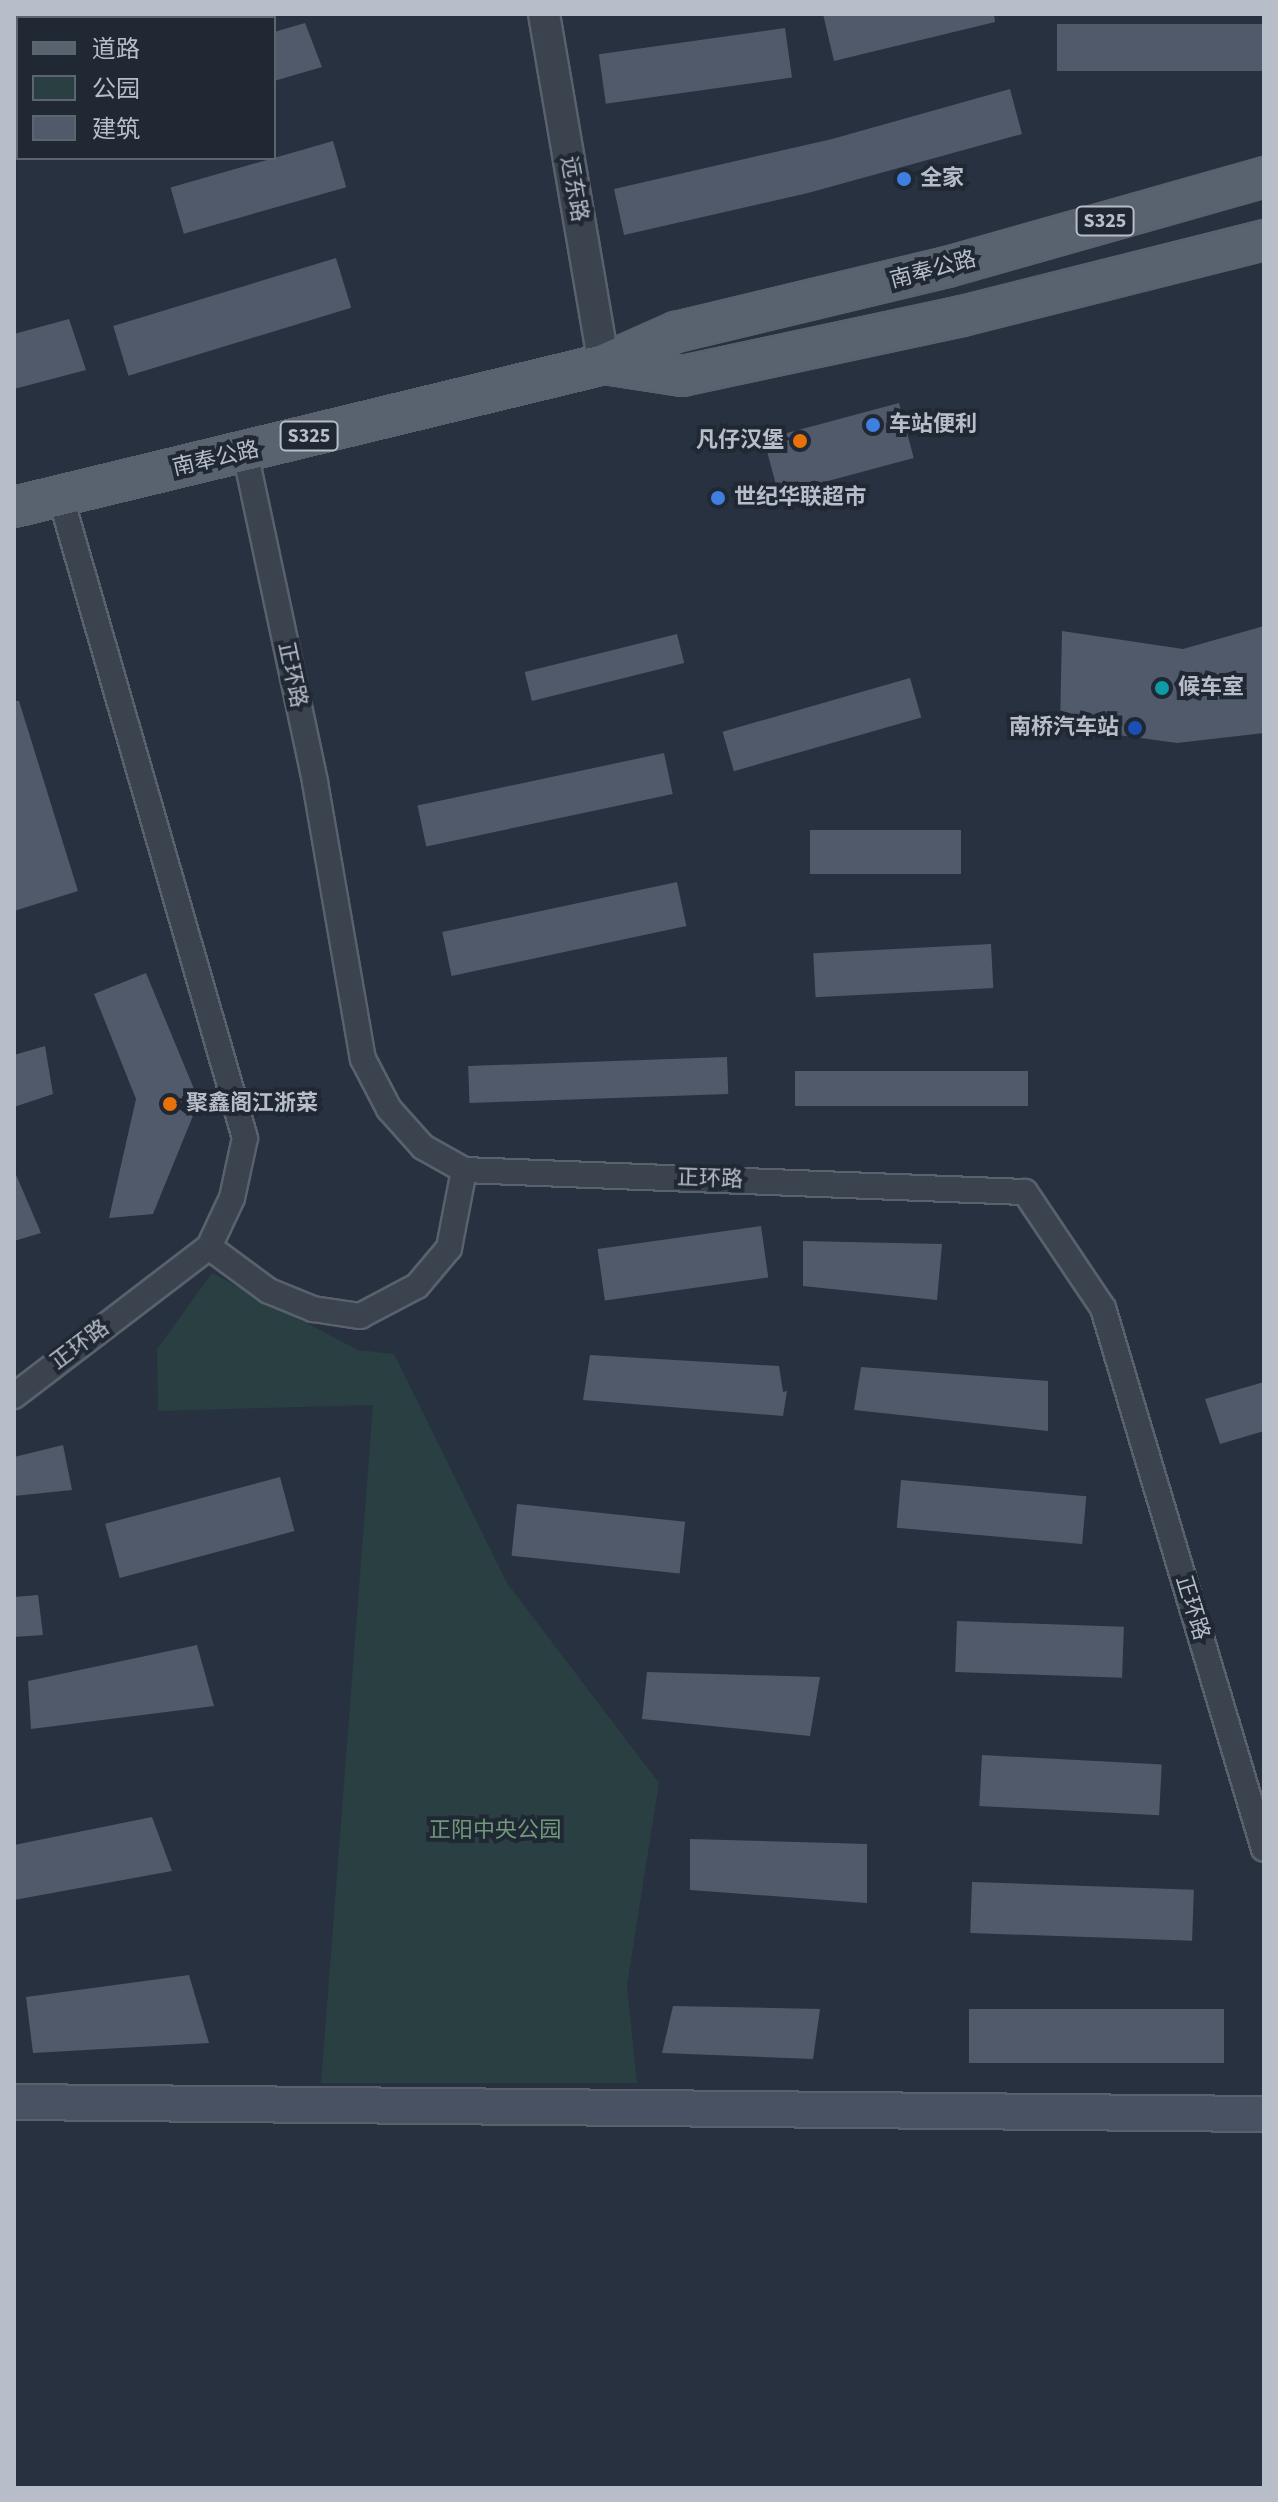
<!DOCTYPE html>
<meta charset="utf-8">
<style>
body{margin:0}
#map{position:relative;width:1278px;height:2502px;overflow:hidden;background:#27313f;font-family:"Source Sans 3","Noto Sans SC",sans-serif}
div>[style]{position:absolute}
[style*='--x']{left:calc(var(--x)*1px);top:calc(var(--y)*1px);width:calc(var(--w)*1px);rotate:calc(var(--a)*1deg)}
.green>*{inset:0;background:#2a3f41}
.building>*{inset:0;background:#505a6a;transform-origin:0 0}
.roads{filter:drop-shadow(2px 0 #59616d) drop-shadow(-2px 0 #59616d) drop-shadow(0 2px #59616d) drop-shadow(0 -2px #59616d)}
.minor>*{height:24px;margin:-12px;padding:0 12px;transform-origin:12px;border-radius:12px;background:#3b434f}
.tertiary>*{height:30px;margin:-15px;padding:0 15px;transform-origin:15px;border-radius:15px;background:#3b434f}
.secondary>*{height:34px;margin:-17px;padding:0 17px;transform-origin:17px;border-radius:17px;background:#495262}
.primary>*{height:38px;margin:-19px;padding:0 19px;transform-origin:19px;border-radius:19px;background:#59626f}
.dots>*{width:22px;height:22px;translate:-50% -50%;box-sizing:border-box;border:4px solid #202834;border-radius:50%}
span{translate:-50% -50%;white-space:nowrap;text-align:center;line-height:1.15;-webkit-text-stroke:8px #202834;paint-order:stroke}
.shield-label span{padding:2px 6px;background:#202834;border:2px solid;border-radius:6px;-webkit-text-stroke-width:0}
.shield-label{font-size:20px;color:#b7beca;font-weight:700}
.poi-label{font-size:22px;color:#b7beca;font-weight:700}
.left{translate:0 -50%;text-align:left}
.right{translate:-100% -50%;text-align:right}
.street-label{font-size:22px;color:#b7beca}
.park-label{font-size:22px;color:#709979}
.frame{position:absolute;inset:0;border:16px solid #b7beca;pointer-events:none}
.legend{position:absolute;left:16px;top:16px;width:260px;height:144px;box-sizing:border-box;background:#202834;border:2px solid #5c6470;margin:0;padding:10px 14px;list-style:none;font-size:24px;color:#b7beca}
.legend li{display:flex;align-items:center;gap:16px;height:40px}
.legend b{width:40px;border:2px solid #5c6470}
</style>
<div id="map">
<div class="green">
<i style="clip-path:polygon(212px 1273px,358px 1350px,394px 1354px,507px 1583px,659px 1783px,627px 1985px,637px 2083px,321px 2083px,373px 1405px,158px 1411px,157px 1349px)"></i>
</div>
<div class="building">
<i style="clip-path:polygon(823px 14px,994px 14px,995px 22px,834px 61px)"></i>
<i style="clip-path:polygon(305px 23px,322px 67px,274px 81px,274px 32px)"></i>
<i style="left:1264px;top:24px;width:47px;height:207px;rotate:90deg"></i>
<i style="left:785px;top:28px;width:50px;height:188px;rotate:82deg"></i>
<i style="clip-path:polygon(1010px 89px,1022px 134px,808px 193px,624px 235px,614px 189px,832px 139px)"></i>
<i style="left:333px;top:141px;width:48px;height:169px;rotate:74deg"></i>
<i style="left:336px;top:258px;width:52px;height:233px;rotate:73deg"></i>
<i style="clip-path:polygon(69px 319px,86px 370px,14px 389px,14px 334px)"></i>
<i style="left:899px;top:403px;width:57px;height:140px;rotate:75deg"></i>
<i style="clip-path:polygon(1264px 626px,1264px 733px,1177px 743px,1060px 727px,1062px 631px,1183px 649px)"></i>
<i style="left:677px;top:634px;width:30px;height:157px;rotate:76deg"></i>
<i style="left:910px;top:678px;width:41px;height:195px;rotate:74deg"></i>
<i style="clip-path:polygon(14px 701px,19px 701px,78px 891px,14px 911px)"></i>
<i style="left:664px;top:753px;width:42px;height:252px;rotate:78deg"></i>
<i style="left:961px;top:830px;width:44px;height:151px;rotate:90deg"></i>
<i style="left:677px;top:882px;width:45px;height:240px;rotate:78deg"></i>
<i style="left:991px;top:944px;width:44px;height:178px;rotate:87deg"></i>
<i style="clip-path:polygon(146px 973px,199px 1101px,153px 1214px,109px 1218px,136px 1099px,94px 994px)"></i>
<i style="clip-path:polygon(45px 1046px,53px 1094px,14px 1107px,14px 1055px)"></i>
<i style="left:727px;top:1057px;width:37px;height:259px;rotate:88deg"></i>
<i style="left:795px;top:1071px;width:233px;height:35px"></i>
<i style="clip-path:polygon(14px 1170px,41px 1233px,14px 1241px)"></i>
<i style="left:761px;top:1226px;width:52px;height:165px;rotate:82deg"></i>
<i style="clip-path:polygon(803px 1241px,942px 1244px,937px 1300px,803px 1286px)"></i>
<i style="clip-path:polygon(590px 1355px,779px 1366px,783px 1392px,787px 1391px,783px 1416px,583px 1400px)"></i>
<i style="clip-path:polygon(861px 1367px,1048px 1381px,1048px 1431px,854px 1410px)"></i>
<i style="clip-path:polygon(1264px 1382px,1264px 1431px,1220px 1444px,1205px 1399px)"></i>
<i style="clip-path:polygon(63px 1445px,72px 1490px,14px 1496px,14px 1457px)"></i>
<i style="left:280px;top:1477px;width:56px;height:181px;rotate:75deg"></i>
<i style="left:901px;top:1480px;width:186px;height:48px;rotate:5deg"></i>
<i style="left:517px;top:1504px;width:169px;height:52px;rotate:6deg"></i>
<i style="clip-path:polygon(38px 1595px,43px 1635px,14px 1637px,14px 1597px)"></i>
<i style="left:957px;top:1621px;width:167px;height:51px;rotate:2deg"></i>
<i style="clip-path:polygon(197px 1645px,214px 1706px,31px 1729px,28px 1681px)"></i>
<i style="clip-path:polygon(647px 1672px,820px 1677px,810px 1736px,642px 1719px)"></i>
<i style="left:982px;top:1755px;width:180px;height:51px;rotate:3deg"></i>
<i style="clip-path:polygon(152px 1817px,172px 1871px,14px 1900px,14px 1845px)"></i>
<i style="clip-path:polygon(690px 1839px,867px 1844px,867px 1903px,690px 1890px)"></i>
<i style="left:972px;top:1882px;width:222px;height:51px;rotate:2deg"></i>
<i style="clip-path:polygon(189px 1975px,209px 2043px,33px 2053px,26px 1997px)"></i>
<i style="clip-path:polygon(673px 2006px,820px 2009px,813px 2059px,662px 2053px)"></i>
<i style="left:969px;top:2009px;width:255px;height:54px"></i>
</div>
<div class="roads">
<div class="minor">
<i style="--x:245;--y:452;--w:337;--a:78"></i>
<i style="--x:315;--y:782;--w:281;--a:80.2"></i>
<i style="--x:363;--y:1059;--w:56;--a:62.5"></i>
<i style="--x:389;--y:1109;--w:51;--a:48.2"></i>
<i style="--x:423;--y:1147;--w:47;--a:29.3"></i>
<i style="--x:464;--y:1170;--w:561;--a:2.25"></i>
<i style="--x:1025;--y:1192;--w:140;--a:56.1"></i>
<i style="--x:1103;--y:1308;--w:564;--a:73.43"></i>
<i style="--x:209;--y:1247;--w:74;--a:36.3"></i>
<i style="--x:269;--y:1291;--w:48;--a:22.2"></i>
<i style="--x:313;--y:1309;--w:48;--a:8.5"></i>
<i style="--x:360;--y:1316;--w:64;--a:-27.8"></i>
<i style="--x:417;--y:1286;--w:50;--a:-49.9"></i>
<i style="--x:449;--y:1248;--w:79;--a:-79.1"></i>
<i style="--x:14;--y:1396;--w:245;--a:-37.4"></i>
<i style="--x:209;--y:1247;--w:54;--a:-64.9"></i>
<i style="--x:232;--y:1198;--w:61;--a:-77.8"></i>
<i style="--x:245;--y:1138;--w:669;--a:-106.05"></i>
</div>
<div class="tertiary">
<i style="--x:544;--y:14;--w:355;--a:80.3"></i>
</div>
<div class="secondary">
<i style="--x:14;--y:2102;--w:1250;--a:0.55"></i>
</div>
<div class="primary">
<i style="--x:604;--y:364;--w:79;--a:8.7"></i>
<i style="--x:682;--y:376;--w:286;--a:-12.1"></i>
<i style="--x:962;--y:316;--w:311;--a:-14.1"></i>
<i style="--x:14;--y:507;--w:607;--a:-13.62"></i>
<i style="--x:604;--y:364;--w:79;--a:-24"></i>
<i style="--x:676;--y:332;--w:279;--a:-13.5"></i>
<i style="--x:947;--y:267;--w:330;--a:-15.8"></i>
</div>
</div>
<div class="dots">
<i style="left:904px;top:179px;background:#3f7fe0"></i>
<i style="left:873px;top:425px;background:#3f7fe0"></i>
<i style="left:800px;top:441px;background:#e8710a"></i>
<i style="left:718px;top:498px;background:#3f7fe0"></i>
<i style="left:1162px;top:688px;background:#0f9aa8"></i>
<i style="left:1135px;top:728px;background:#1a4fb4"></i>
<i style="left:170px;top:1104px;background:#e8710a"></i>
</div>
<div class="shield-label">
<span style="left:1105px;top:221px">S325</span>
<span style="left:309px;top:436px">S325</span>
</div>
<div class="poi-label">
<span class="left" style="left:920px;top:179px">全家</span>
<span class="left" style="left:889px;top:425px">车站便利</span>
<span class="right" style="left:784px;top:441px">凡仔汉堡</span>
<span class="left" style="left:734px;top:498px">世纪华联超市</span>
<span class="left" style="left:1178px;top:688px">候车室</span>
<span class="right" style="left:1119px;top:728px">南桥汽车站</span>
<span class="left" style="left:186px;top:1104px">聚鑫阁江浙菜</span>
</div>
<div class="street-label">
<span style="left:574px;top:189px;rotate:80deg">远东路</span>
<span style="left:933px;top:270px;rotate:-15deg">南奉公路</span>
<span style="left:216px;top:459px;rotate:-13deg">南奉公路</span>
<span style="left:292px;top:675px;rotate:78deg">正环路</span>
<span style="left:710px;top:1179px;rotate:2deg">正环路</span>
<span style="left:80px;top:1345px;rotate:-37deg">正环路</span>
<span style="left:1192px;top:1608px;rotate:73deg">正环路</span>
</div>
<div class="park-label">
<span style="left:495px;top:1831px">正阳中央公园</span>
</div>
<div class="frame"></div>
<ul class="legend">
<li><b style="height:10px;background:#59626f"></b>道路</li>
<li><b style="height:22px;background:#2a3f41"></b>公园</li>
<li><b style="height:22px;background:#505a6a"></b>建筑</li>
</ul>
</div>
